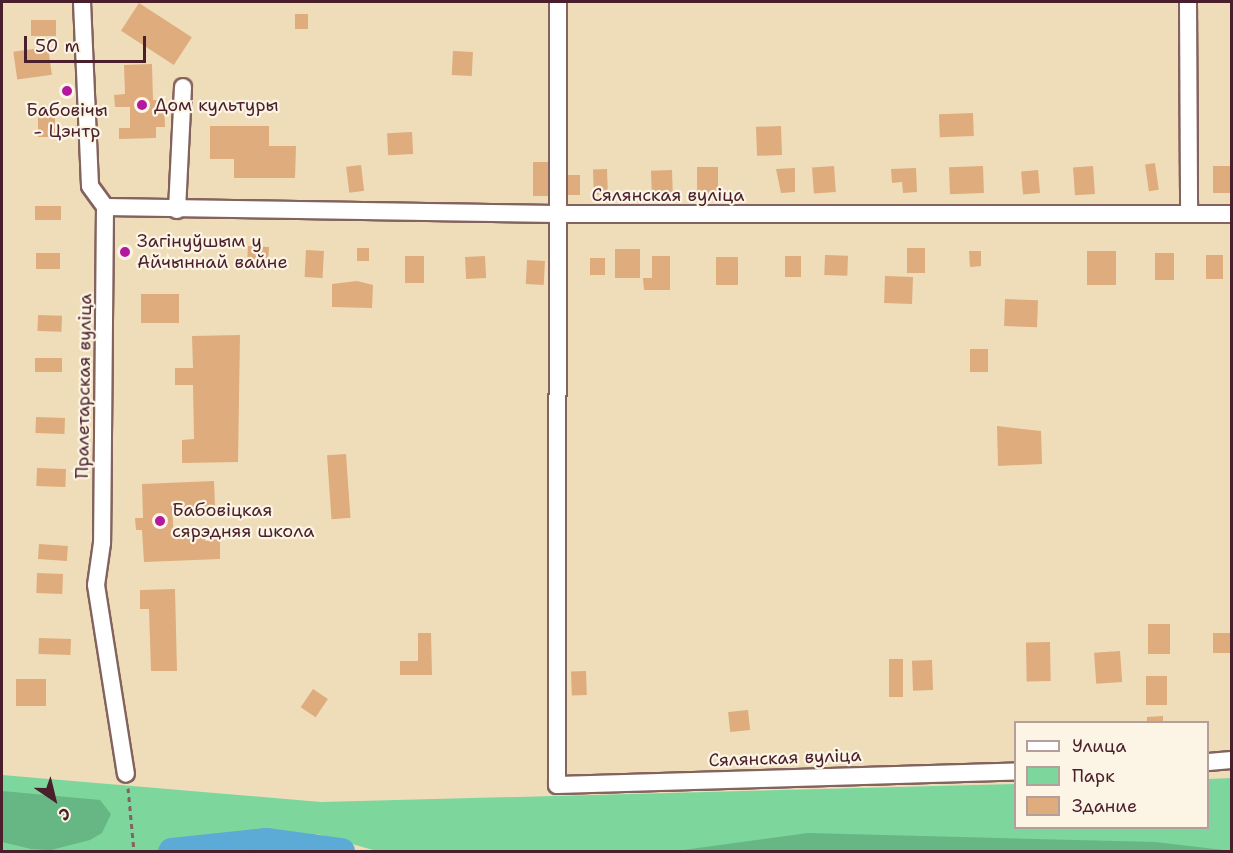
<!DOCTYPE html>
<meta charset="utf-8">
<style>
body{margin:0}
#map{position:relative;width:1233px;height:853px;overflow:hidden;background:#efddba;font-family:"Shantell Sans",sans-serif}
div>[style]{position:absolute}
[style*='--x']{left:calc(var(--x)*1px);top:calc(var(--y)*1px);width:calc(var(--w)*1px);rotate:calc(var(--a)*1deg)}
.green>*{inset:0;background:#7dd69c}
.forest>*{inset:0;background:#66b784}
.river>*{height:28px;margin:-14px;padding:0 14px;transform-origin:14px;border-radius:14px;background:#5caad6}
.building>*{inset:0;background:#deac7d;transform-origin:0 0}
.path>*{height:3px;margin-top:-1.5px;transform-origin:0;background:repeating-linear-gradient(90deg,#84625d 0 4.5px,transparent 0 9px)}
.roads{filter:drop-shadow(2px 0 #84625d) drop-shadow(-2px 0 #84625d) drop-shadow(0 2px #84625d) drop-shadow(0 -2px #84625d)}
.minor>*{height:16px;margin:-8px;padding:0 8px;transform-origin:8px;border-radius:8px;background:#fff}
.dots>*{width:16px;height:16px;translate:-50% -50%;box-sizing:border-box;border:3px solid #fcf5e5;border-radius:50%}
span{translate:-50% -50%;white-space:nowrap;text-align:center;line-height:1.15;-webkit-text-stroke:4.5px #fcf5e5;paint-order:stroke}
.poi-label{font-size:18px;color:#4a1f2b}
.left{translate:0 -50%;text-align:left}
.street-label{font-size:18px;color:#4a1f2b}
.frame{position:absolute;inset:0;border:3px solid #4a1f2b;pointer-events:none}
.legend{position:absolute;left:1014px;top:721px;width:195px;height:108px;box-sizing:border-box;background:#fcf5e5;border:2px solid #b59f9b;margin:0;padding:8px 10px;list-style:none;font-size:18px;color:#4a1f2b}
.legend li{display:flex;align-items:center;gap:12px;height:30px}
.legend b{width:30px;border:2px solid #b59f9b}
.north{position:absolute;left:24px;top:769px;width:60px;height:60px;-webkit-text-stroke:4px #fcf5e5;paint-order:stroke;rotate:145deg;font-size:16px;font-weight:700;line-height:24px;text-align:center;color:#4a1f2b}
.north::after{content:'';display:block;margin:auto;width:21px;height:27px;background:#4a1f2b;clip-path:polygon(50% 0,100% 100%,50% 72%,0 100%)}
.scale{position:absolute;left:24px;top:36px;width:122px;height:27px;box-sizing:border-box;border:3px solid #4a1f2b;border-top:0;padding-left:8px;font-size:18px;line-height:21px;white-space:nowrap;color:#4a1f2b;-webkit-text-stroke:4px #fcf5e5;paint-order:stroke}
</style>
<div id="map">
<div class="green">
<i style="clip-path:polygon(2px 775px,321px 802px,1015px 784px,1016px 828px,1208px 828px,1208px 779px,1231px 778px,1231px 851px,380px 852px,317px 834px,315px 851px,2px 851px)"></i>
</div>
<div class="forest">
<i style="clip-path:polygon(2px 791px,100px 800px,111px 814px,102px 833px,90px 840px,51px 850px,31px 849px,2px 842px)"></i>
<i style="clip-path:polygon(808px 833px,1155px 842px,1232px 851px,676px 851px)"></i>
</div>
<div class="river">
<i style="--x:172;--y:852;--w:95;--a:-6.1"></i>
<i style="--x:266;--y:842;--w:76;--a:7.6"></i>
</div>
<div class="building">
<i style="left:139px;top:3px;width:63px;height:33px;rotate:33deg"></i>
<i style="left:295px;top:14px;width:13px;height:15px"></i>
<i style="left:56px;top:20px;width:16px;height:25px;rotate:90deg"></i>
<i style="left:48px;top:47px;width:28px;height:35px;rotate:82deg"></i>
<i style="left:453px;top:51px;width:20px;height:24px;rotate:3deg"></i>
<i style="clip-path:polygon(152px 64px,153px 100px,164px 100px,165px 127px,156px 127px,156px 138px,119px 139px,119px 128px,130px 128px,130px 107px,115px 107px,114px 95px,125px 94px,124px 65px)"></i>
<i style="left:38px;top:113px;width:17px;height:24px"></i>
<i style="left:973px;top:113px;width:23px;height:34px;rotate:88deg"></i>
<i style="clip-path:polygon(210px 126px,269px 126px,269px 146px,296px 146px,295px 178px,234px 178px,234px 159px,210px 159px)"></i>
<i style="left:781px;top:126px;width:29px;height:25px;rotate:88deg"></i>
<i style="left:412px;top:132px;width:22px;height:25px;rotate:87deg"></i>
<i style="left:533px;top:162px;width:15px;height:34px"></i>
<i style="left:1155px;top:163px;width:27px;height:10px;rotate:82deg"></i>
<i style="left:361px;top:165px;width:26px;height:15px;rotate:83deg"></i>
<i style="left:834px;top:166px;width:26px;height:22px;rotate:86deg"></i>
<i style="left:983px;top:166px;width:27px;height:34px;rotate:88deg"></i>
<i style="left:1093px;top:166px;width:28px;height:20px;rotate:86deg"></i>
<i style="left:1232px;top:166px;width:27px;height:19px;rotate:90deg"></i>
<i style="left:697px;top:167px;width:21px;height:28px"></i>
<i style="clip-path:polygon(795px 168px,795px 192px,781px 193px,776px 169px)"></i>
<i style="clip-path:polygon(916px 168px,917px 192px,903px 193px,902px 182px,892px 183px,891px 169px)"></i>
<i style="left:607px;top:169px;width:25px;height:14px;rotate:88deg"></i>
<i style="left:672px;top:170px;width:25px;height:21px;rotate:88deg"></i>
<i style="left:1038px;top:170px;width:23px;height:17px;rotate:85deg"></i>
<i style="left:565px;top:175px;width:15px;height:20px"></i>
<i style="left:35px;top:206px;width:26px;height:14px"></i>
<i style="left:248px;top:246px;width:21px;height:23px;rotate:3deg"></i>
<i style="left:357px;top:248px;width:12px;height:13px"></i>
<i style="left:907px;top:248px;width:18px;height:25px"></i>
<i style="left:615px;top:249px;width:25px;height:29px"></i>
<i style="left:306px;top:250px;width:18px;height:27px;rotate:3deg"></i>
<i style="clip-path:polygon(969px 251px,981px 251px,981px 266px,970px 267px)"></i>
<i style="left:1087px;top:251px;width:29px;height:34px"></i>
<i style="left:36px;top:253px;width:24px;height:16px"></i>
<i style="left:1155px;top:253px;width:19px;height:27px"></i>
<i style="left:825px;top:255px;width:23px;height:20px;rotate:2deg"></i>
<i style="left:1206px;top:255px;width:17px;height:24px"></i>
<i style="left:424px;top:256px;width:27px;height:19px;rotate:90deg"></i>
<i style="left:485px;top:256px;width:22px;height:20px;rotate:87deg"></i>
<i style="clip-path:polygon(652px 256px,670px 256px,670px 290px,644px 290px,643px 278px,652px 278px)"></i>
<i style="left:785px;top:256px;width:16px;height:21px"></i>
<i style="left:716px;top:257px;width:22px;height:28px"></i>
<i style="left:590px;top:258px;width:15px;height:17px"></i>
<i style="left:527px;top:260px;width:18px;height:24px;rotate:3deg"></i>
<i style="left:885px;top:276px;width:28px;height:27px;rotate:2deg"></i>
<i style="clip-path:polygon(357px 281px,373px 285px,372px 308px,332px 307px,332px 284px)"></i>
<i style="left:141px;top:294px;width:38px;height:29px"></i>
<i style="left:1005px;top:299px;width:33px;height:27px;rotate:2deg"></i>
<i style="left:38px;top:315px;width:24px;height:16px;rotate:2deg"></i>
<i style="clip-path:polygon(240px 335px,238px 462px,182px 463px,182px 440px,194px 439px,193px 385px,175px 385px,175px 368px,193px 368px,192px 336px)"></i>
<i style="left:970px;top:349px;width:18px;height:23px"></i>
<i style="left:35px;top:358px;width:27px;height:14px"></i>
<i style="left:36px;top:417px;width:29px;height:16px;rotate:2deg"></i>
<i style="clip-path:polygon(997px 426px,1041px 431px,1042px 464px,998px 466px)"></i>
<i style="left:346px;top:454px;width:64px;height:19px;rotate:86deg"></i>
<i style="left:37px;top:468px;width:29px;height:18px;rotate:2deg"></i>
<i style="clip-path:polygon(214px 481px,215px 506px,172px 508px,174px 536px,220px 534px,220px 559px,144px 562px,142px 530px,136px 530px,135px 518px,143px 518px,142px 484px)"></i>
<i style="left:39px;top:544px;width:29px;height:15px;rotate:4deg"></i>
<i style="left:37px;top:573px;width:26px;height:20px;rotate:2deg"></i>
<i style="clip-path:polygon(175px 589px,177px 671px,151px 671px,149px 609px,140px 609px,140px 590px)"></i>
<i style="left:1148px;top:624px;width:22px;height:30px"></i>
<i style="clip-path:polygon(418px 633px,431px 633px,432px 675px,400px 675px,400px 661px,418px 661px)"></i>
<i style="left:1213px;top:633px;width:19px;height:20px"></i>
<i style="left:39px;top:638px;width:32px;height:16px;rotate:2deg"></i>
<i style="left:1050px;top:642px;width:39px;height:24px;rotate:89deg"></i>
<i style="left:1120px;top:651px;width:31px;height:26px;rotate:86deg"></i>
<i style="left:889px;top:659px;width:14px;height:38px"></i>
<i style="left:932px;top:660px;width:30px;height:20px;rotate:88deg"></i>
<i style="left:586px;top:671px;width:24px;height:15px;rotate:88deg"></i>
<i style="left:1167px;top:676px;width:29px;height:21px;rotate:90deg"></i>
<i style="left:16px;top:679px;width:30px;height:27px"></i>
<i style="left:313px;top:689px;width:18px;height:22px;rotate:34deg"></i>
<i style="left:748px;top:710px;width:20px;height:20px;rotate:84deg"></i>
<i style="clip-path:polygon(1163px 716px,1163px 722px,1147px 722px,1147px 717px)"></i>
</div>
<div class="path">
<i style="--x:128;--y:788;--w:64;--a:84.6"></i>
</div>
<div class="roads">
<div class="minor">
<i style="--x:82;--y:2;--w:184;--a:87.5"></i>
<i style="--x:90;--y:186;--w:26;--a:54"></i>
<i style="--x:558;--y:2;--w:783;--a:90.07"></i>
<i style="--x:557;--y:785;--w:459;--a:-1.7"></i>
<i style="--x:1188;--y:2;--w:212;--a:89.7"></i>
<i style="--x:105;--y:207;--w:451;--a:0.9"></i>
<i style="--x:556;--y:214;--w:676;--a:0"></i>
<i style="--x:105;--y:207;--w:336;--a:90.5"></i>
<i style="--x:102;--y:543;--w:42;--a:98.1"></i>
<i style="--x:96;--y:585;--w:191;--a:81"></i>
<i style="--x:177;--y:210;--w:123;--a:-87.2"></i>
<i style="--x:1208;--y:762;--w:24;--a:-5"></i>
</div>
</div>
<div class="dots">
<i style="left:67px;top:91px;background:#b5179e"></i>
<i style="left:142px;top:105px;background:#b5179e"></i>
<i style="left:125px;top:252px;background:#b5179e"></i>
<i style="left:160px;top:521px;background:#b5179e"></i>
</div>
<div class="poi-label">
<span class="left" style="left:154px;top:105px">Дом культуры</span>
<span style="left:67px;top:121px">Бабовічы<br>- Цэнтр</span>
<span class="left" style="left:137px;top:252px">Загінуўшым у<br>Айчыннай вайне</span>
<span class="left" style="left:172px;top:521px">Бабовіцкая<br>сярэдняя школа</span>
</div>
<div class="street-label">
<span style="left:668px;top:195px">Сялянская вуліца</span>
<span style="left:84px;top:386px;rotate:-89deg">Пралетарская вуліца</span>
<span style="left:785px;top:758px;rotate:-2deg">Сялянская вуліца</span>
</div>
<div class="frame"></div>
<ul class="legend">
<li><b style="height:8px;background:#fff"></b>Улица</li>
<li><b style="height:16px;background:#7dd69c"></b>Парк</li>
<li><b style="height:16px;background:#deac7d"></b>Здание</li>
</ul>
<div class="north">С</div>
<div class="scale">50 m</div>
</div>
